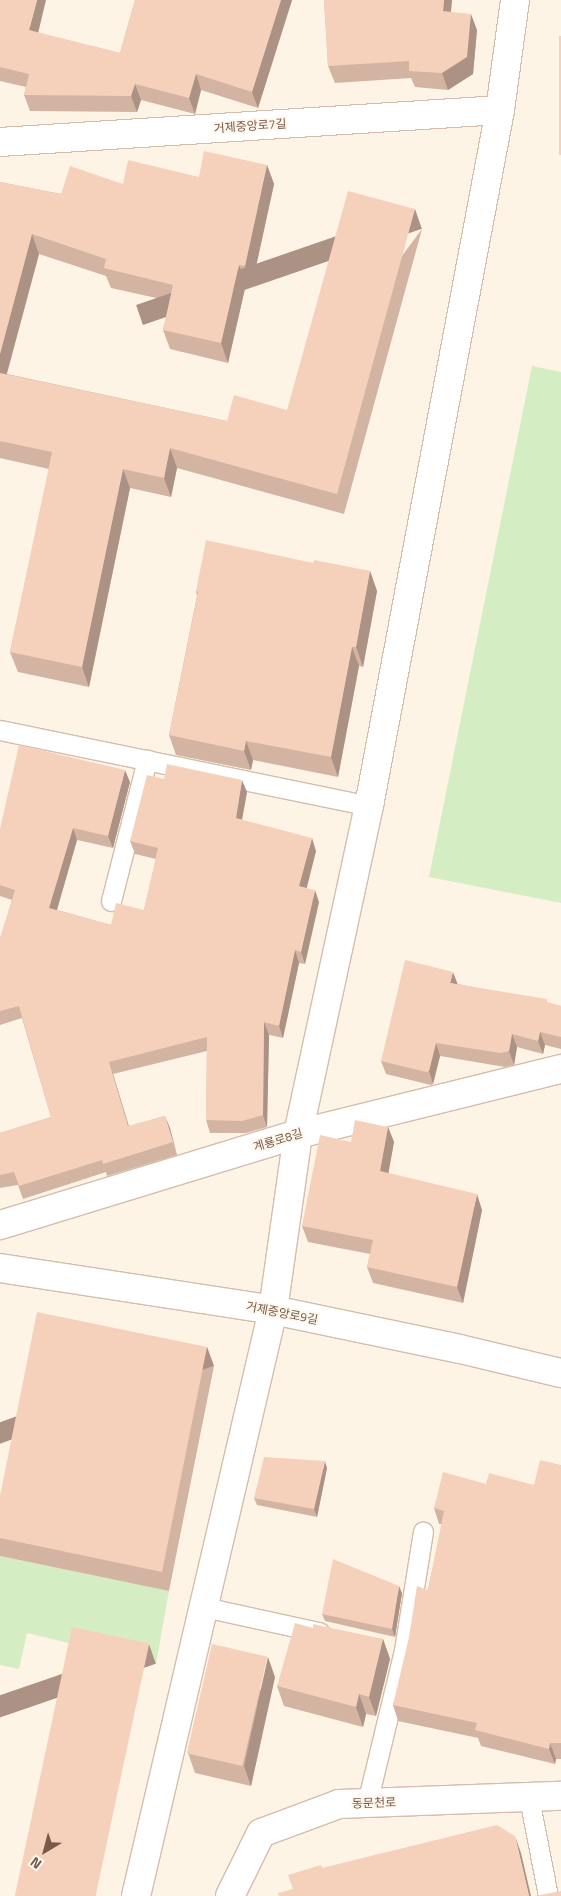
<!DOCTYPE html>
<meta charset="utf-8">
<style>
body{margin:0}
#map{position:relative;width:561px;height:1896px;overflow:hidden;background:#fef4e6;font-family:"Titillium Web","Noto Sans KR",sans-serif}
div>[style]{position:absolute}
[style*='--x']{left:calc(var(--x)*1px);top:calc(var(--y)*1px);width:calc(var(--w)*1px);rotate:calc(var(--a)*1deg)}
.green>*{inset:0;background:#d5edc3}
.roads{filter:drop-shadow(1px 0 #d3bdad) drop-shadow(-1px 0 #d3bdad) drop-shadow(0 1px #d3bdad) drop-shadow(0 -1px #d3bdad)}
.lane>*{height:19px;margin:-9.5px;padding:0 9.5px;transform-origin:9.5px;border-radius:9.5px;background:#fff}
.street>*{height:28px;margin:-14px;padding:0 14px;transform-origin:14px;border-radius:14px;background:#fff}
.secondary>*{height:28px;margin:-14px;padding:0 14px;transform-origin:14px;border-radius:14px;background:#fff}
.wall>*{inset:0;background:#d3b4a2}
.shaded-wall>*{inset:0;background:#ac9284;transform-origin:0 0}
.building>*{inset:0;background:#f5d1bc;transform-origin:0 0}
span{translate:-50% -50%;white-space:nowrap;text-align:center;line-height:1.15;-webkit-text-stroke:4px #fff8ee;paint-order:stroke}
.street-label{font-size:12px;color:#795949}
.north{position:absolute;left:20px;top:1826px;width:50px;height:50px;-webkit-text-stroke:4px #fff8ee;paint-order:stroke;rotate:217deg;font-size:14px;font-weight:700;line-height:20px;text-align:center;color:#795949}
.north::after{content:'';display:block;margin:auto;width:18px;height:22px;background:#795949;clip-path:polygon(50% 0,100% 100%,50% 72%,0 100%)}
</style>
<div id="map">
<div class="green">
<i style="clip-path:polygon(532px 366px,561px 372px,561px 903px,429px 877px)"></i>
<i style="clip-path:polygon(0 1556px,169px 1591px,156px 1664px,27px 1633px,19px 1669px,0 1665px)"></i>
</div>
<div class="roads">
<div class="lane">
<i style="--x:0;--y:730;--w:377;--a:11.6"></i>
<i style="--x:111;--y:901;--w:146;--a:-75.7"></i>
<i style="--x:204;--y:1607;--w:118;--a:12.3"></i>
<i style="--x:529;--y:1798;--w:100;--a:79"></i>
<i style="--x:367;--y:1803;--w:157;--a:-76.4"></i>
<i style="--x:404;--y:1650;--w:120;--a:-80.9"></i>
</div>
<div class="street">
<i style="--x:0;--y:142;--w:501;--a:-3.66"></i>
<i style="--x:0;--y:1225;--w:312;--a:-17"></i>
<i style="--x:298;--y:1134;--w:271;--a:-13.9"></i>
<i style="--x:136;--y:1896;--w:602;--a:-76.84"></i>
<i style="--x:273;--y:1310;--w:178;--a:-81.9"></i>
<i style="--x:298;--y:1134;--w:336;--a:-77.8"></i>
<i style="--x:369;--y:806;--w:708;--a:-79.34"></i>
<i style="--x:500;--y:110;--w:111;--a:-82.2"></i>
</div>
<div class="secondary">
<i style="--x:0;--y:1268;--w:276;--a:8.7"></i>
<i style="--x:273;--y:1310;--w:191;--a:11.8"></i>
<i style="--x:460;--y:1349;--w:104;--a:13.4"></i>
<i style="--x:230;--y:1896;--w:70;--a:-63.8"></i>
<i style="--x:261;--y:1833;--w:83;--a:-20.4"></i>
<i style="--x:339;--y:1804;--w:222;--a:-2.1"></i>
</div>
</div>
<div class="wall">
<i style="clip-path:polygon(0 0,38px 33px,120px 53px,135px 0,292px 0,258px 108px,201px 90px,195px 114px,141px 100px,137px 112px,30px 111px,24px 95px,26px 87px,0 81px)"></i>
<i style="clip-path:polygon(324px 0,452px 0,451px 12px,477px 30px,473px 74px,448px 90px,415px 87px,411px 78px,335px 83px,328px 66px)"></i>
<i style="clip-path:polygon(267px 165px,274px 184px,252px 285px,246px 284px,228px 363px,170px 349px,163px 330px,170px 301px,111px 288px,106px 276px,39px 254px,7px 374px,227px 421px,287px 410px,422px 229px,344px 514px,177px 468px,171px 497px,130px 488px,89px 687px,18px 672px,10px 652px,49px 469px,0 458px,0 182px,61px 194px,123px 184px,199px 177px)"></i>
<i style="clip-path:polygon(313px 563px,370px 571px,377px 591px,363px 667px,359px 666px,338px 777px,253px 760px,251px 770px,176px 755px,169px 735px,197px 596px,196px 591px)"></i>
<i style="clip-path:polygon(164px 779px,247px 792px,242px 820px,316px 851px,306px 888px,319px 902px,305px 964px,299px 963px,283px 1038px,269px 1035px,267px 1127px,246px 1133px,210px 1133px,206px 1120px,207px 1051px,113px 1074px,129px 1126px,165px 1116px,177px 1155px,107px 1176px,106px 1172px,23px 1199px,18px 1185px,0 1188px,0 1133px,51px 1117px,22px 1018px,0 1025px,0 939px,12px 900px,0 896px,0 829px,130px 782px,113px 848px,77px 840px,57px 910px,111px 925px,144px 910px,156px 859px,135px 854px,130px 841px)"></i>
<i style="clip-path:polygon(458px 984px,548px 1003px,561px 1006px,561px 1049px,545px 1045px,543px 1054px,517px 1047px,514px 1065px,505px 1067px,440px 1056px,433px 1084px,431px 1085px,386px 1074px,381px 1061px)"></i>
<i style="clip-path:polygon(388px 1127px,394px 1142px,388px 1173px,482px 1210px,463px 1303px,373px 1283px,367px 1267px,370px 1254px,308px 1242px,302px 1226px,351px 1142px)"></i>
<i style="clip-path:polygon(207px 1347px,214px 1366px,169px 1591px,0 1556px,0 1496px)"></i>
<i style="clip-path:polygon(561px 1465px,561px 1759px,556px 1759px,555px 1764px,481px 1746px,478px 1738px,398px 1721px,393px 1705px,428px 1590px,442px 1524px,439px 1524px,434px 1508px,486px 1484px,534px 1485px)"></i>
<i style="clip-path:polygon(327px 1468px,317px 1517px,257px 1505px,254px 1498px)"></i>
<i style="clip-path:polygon(402px 1593px,395px 1637px,325px 1621px,322px 1614px)"></i>
<i style="clip-path:polygon(313px 1628px,383px 1639px,390px 1659px,376px 1716px,366px 1714px,363px 1727px,284px 1706px,277px 1686px)"></i>
<i style="clip-path:polygon(275px 1677px,251px 1786px,195px 1773px,188px 1753px)"></i>
</div>
<div class="shaded-wall">
<i style="clip-path:polygon(37px 0,46px 0,35px 46px,29px 30px)"></i>
<i style="clip-path:polygon(281px 0,292px 0,258px 108px,252px 92px)"></i>
<i style="clip-path:polygon(444px 0,452px 0,449px 28px,443px 11px)"></i>
<i style="clip-path:polygon(471px 14px,477px 30px,473px 74px,448px 90px,442px 73px)"></i>
<i style="clip-path:polygon(196px 74px,201px 90px,195px 114px,189px 98px)"></i>
<i style="clip-path:polygon(135px 84px,141px 100px,137px 112px,131px 96px)"></i>
<i style="clip-path:polygon(267px 165px,274px 184px,252px 285px,245px 266px)"></i>
<i style="left:415px;top:209px;width:21px;height:295px;rotate:71deg"></i>
<i style="clip-path:polygon(32px 234px,39px 254px,2px 391px,0 385px,0 354px)"></i>
<i style="clip-path:polygon(239px 265px,246px 284px,228px 363px,221px 343px)"></i>
<i style="clip-path:polygon(170px 448px,177px 468px,171px 497px,164px 478px)"></i>
<i style="clip-path:polygon(123px 469px,130px 488px,89px 687px,82px 667px)"></i>
<i style="clip-path:polygon(370px 571px,377px 591px,363px 667px,356px 647px)"></i>
<i style="clip-path:polygon(352px 647px,359px 666px,338px 777px,331px 757px)"></i>
<i style="clip-path:polygon(246px 741px,253px 760px,251px 770px,244px 751px)"></i>
<i style="clip-path:polygon(125px 770px,130px 782px,113px 848px,108px 836px)"></i>
<i style="clip-path:polygon(242px 780px,247px 792px,240px 830px,236px 818px)"></i>
<i style="clip-path:polygon(73px 828px,77px 840px,54px 920px,49px 908px)"></i>
<i style="clip-path:polygon(312px 838px,316px 851px,304px 899px,299px 886px)"></i>
<i style="clip-path:polygon(315px 890px,319px 902px,305px 964px,301px 952px)"></i>
<i style="clip-path:polygon(295px 950px,299px 963px,283px 1038px,279px 1026px)"></i>
<i style="clip-path:polygon(453px 972px,458px 985px,450px 983px)"></i>
<i style="clip-path:polygon(264px 1022px,269px 1035px,267px 1127px,263px 1115px)"></i>
<i style="clip-path:polygon(540px 1032px,545px 1045px,543px 1054px,538px 1041px)"></i>
<i style="clip-path:polygon(512px 1034px,517px 1047px,514px 1065px,509px 1051px)"></i>
<i style="clip-path:polygon(436px 1043px,440px 1056px,433px 1084px,429px 1071px)"></i>
<i style="clip-path:polygon(109px 1062px,113px 1074px,132px 1138px,128px 1126px)"></i>
<i style="clip-path:polygon(165px 1116px,170px 1128px,177px 1155px)"></i>
<i style="clip-path:polygon(388px 1127px,394px 1142px,386px 1187px,380px 1171px)"></i>
<i style="clip-path:polygon(477px 1194px,482px 1210px,463px 1303px,457px 1287px)"></i>
<i style="left:207px;top:1347px;width:20px;height:229px;rotate:70deg"></i>
<i style="clip-path:polygon(325px 1461px,327px 1468px,317px 1517px,314px 1509px)"></i>
<i style="clip-path:polygon(399px 1586px,402px 1593px,395px 1637px,392px 1629px)"></i>
<i style="clip-path:polygon(383px 1639px,390px 1659px,376px 1716px,369px 1697px)"></i>
<i style="left:149px;top:1644px;width:21px;height:258px;rotate:71deg"></i>
<i style="clip-path:polygon(268px 1657px,275px 1677px,251px 1786px,244px 1766px)"></i>
<i style="clip-path:polygon(359px 1694px,366px 1714px,363px 1727px,356px 1707px)"></i>
<i style="clip-path:polygon(550px 1743px,556px 1759px,555px 1764px,549px 1749px)"></i>
<i style="clip-path:polygon(515px 1836px,521px 1853px,531px 1896px,529px 1896px)"></i>
</div>
<div class="building">
<i style="clip-path:polygon(0 0,37px 0,29px 30px,120px 53px,135px 0,281px 0,252px 92px,196px 74px,189px 98px,135px 84px,131px 96px,24px 95px,29px 74px,0 67px)"></i>
<i style="clip-path:polygon(324px 0,444px 0,443px 11px,471px 14px,467px 57px,442px 73px,409px 71px,409px 61px,328px 66px)"></i>
<i style="left:559px;top:36px;width:2px;height:119px"></i>
<i style="clip-path:polygon(204px 151px,267px 165px,245px 266px,239px 265px,221px 343px,163px 330px,173px 285px,104px 268px,106px 259px,32px 234px,0 354px,0 182px,61px 194px,70px 166px,123px 184px,128px 160px,199px 177px)"></i>
<i style="clip-path:polygon(348px 191px,415px 209px,337px 494px,170px 448px,164px 478px,123px 469px,82px 667px,10px 652px,52px 452px,0 441px,0 373px,227px 421px,234px 395px,287px 410px)"></i>
<i style="clip-path:polygon(206px 540px,313px 563px,314px 560px,370px 571px,356px 647px,352px 647px,331px 757px,246px 741px,244px 751px,169px 735px,198px 592px,196px 591px)"></i>
<i style="clip-path:polygon(19px 745px,125px 770px,108px 836px,73px 828px,49px 908px,111px 925px,116px 903px,144px 910px,158px 848px,130px 841px,147px 775px,164px 779px,167px 764px,242px 780px,236px 818px,312px 838px,299px 886px,315px 890px,301px 952px,295px 950px,279px 1026px,264px 1022px,263px 1115px,242px 1121px,206px 1120px,207px 1037px,109px 1062px,128px 1126px,165px 1116px,173px 1142px,103px 1164px,102px 1160px,19px 1186px,14px 1172px,0 1175px,0 1133px,51px 1117px,19px 1006px,0 1011px,0 939px,15px 890px,0 885px,0 829px)"></i>
<i style="clip-path:polygon(405px 960px,453px 972px,450px 983px,547px 999px,547px 1002px,561px 1006px,561px 1037px,540px 1032px,538px 1041px,512px 1034px,509px 1051px,501px 1053px,436px 1043px,429px 1071px,426px 1072px,381px 1061px)"></i>
<i style="clip-path:polygon(355px 1120px,388px 1127px,380px 1171px,477px 1194px,457px 1287px,367px 1267px,373px 1240px,302px 1226px,320px 1135px,351px 1142px)"></i>
<i style="clip-path:polygon(37px 1312px,207px 1347px,162px 1572px,0 1538px,0 1496px)"></i>
<i style="clip-path:polygon(264px 1457px,325px 1461px,314px 1509px,254px 1498px)"></i>
<i style="clip-path:polygon(540px 1460px,561px 1465px,561px 1743px,550px 1743px,549px 1749px,475px 1730px,477px 1723px,393px 1705px,409px 1637px,417px 1586px,428px 1590px,444px 1511px,434px 1508px,443px 1472px,486px 1484px,489px 1473px,534px 1485px)"></i>
<i style="clip-path:polygon(333px 1559px,399px 1586px,392px 1629px,322px 1614px)"></i>
<i style="clip-path:polygon(295px 1623px,313px 1628px,313px 1624px,383px 1639px,369px 1697px,359px 1694px,356px 1707px,277px 1686px)"></i>
<i style="left:72px;top:1627px;width:79px;height:275px;rotate:12deg"></i>
<i style="left:212px;top:1644px;width:57px;height:112px;rotate:13deg"></i>
<i style="clip-path:polygon(497px 1825px,515px 1836px,529px 1896px,279px 1896px,278px 1893px,293px 1889px,288px 1875px,321px 1865px,322px 1868px)"></i>
<i style="clip-path:polygon(561px 1891px,561px 1896px,535px 1896px)"></i>
</div>
<div class="street-label">
<span style="left:250px;top:126px;rotate:-4deg">거제중앙로7길</span>
<span style="left:278px;top:1140px;rotate:-17deg">계룡로8길</span>
<span style="left:282px;top:1313px;rotate:11deg">거제중앙로9길</span>
<span style="left:374px;top:1803px;rotate:-2deg">동문천로</span>
</div>
<div class="north">N</div>
</div>
